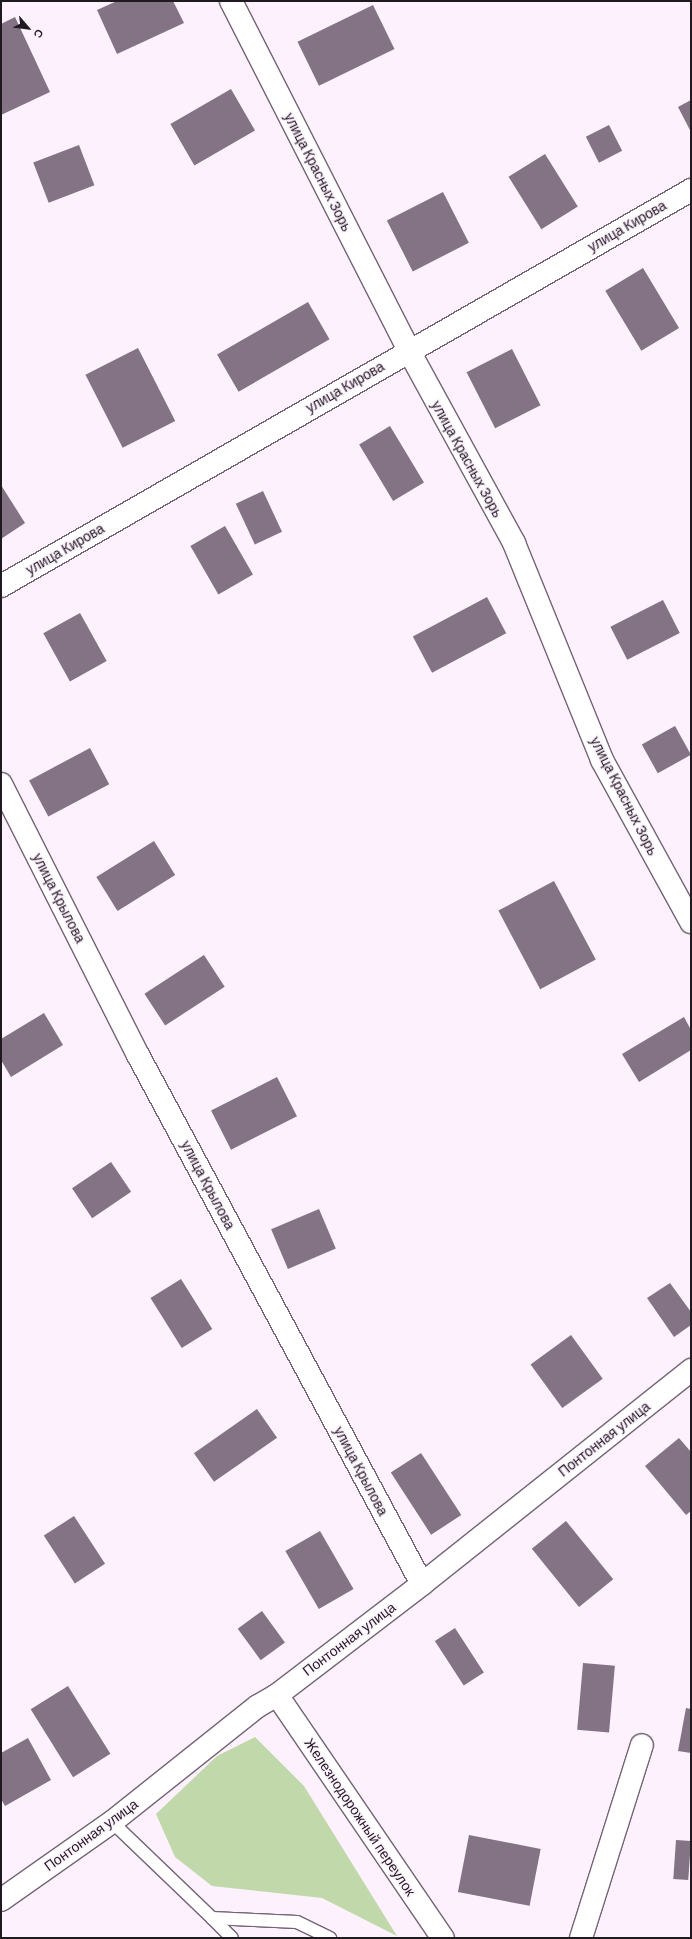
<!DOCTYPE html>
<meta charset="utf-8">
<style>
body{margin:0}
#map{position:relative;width:692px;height:1939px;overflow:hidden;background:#fcf1fd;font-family:Barlow,sans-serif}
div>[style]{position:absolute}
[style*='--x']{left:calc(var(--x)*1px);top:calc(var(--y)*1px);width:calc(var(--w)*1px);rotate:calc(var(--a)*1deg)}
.green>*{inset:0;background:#c1d9aa}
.building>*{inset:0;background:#837385;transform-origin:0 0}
.roads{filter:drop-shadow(1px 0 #746476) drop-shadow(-1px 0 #746476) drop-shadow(0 1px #746476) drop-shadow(0 -1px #746476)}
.service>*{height:12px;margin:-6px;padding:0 6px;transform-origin:6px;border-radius:6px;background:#fff}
.minor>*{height:22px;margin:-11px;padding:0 11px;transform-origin:11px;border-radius:11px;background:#fff}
span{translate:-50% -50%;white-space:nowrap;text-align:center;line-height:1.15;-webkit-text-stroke:3px #fcf1fd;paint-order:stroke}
.street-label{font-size:14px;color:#1f1920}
.frame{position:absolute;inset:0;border:2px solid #1f1920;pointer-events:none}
.north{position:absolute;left:8px;top:8px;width:40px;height:40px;-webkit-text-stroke:3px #fcf1fd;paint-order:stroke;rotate:118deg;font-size:11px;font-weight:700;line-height:16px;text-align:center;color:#1f1920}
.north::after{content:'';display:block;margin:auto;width:14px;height:18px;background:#1f1920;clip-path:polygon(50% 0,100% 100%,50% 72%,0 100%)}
</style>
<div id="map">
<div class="green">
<i style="clip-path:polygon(255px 1737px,304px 1786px,397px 1936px,322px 1898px,212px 1886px,175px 1857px,156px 1814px,217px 1756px)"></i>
</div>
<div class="building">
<i style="clip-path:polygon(117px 1px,173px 1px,184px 23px,117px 54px,97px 10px)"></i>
<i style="left:373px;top:5px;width:49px;height:84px;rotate:64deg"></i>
<i style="clip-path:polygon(15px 17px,50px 92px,1px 115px,1px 24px)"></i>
<i style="left:231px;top:89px;width:48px;height:70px;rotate:60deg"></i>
<i style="clip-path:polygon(691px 100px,691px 132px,678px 107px)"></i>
<i style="left:609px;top:125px;width:29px;height:26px;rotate:63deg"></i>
<i style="left:79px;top:145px;width:43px;height:49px;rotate:69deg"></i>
<i style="left:545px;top:154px;width:62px;height:43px;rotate:58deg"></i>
<i style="left:443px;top:192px;width:57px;height:63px;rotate:63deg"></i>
<i style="left:643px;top:268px;width:70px;height:44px;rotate:59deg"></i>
<i style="left:308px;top:302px;width:43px;height:105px;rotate:60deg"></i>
<i style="left:138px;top:348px;width:82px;height:59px;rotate:63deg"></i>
<i style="left:512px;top:349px;width:63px;height:51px;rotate:63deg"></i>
<i style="left:390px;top:426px;width:66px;height:36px;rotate:59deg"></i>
<i style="clip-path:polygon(1px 485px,25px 523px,1px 539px)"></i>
<i style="left:263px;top:491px;width:45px;height:30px;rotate:65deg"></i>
<i style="left:225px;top:526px;width:56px;height:40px;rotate:60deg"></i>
<i style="left:487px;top:597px;width:41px;height:84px;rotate:62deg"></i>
<i style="left:663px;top:600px;width:37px;height:59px;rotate:63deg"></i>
<i style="left:80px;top:613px;width:55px;height:42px;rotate:61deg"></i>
<i style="left:675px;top:726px;width:33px;height:38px;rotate:61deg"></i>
<i style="left:90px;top:748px;width:41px;height:69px;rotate:62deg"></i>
<i style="left:154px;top:841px;width:40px;height:68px;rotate:58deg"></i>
<i style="left:554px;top:881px;width:89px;height:63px;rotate:62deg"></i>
<i style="left:204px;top:955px;width:38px;height:71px;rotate:57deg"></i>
<i style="clip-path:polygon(44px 1013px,63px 1045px,11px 1077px,1px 1060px,1px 1039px)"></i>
<i style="clip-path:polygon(684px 1017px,691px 1030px,691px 1050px,639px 1082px,622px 1054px)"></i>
<i style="left:277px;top:1077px;width:44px;height:74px;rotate:63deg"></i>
<i style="left:111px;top:1162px;width:36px;height:47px;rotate:56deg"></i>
<i style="left:319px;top:1209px;width:43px;height:52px;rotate:67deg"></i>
<i style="left:181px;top:1279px;width:59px;height:36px;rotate:58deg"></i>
<i style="clip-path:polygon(670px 1283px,691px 1312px,691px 1325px,674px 1337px,647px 1298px)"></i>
<i style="left:571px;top:1335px;width:54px;height:50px;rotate:54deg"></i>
<i style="left:257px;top:1409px;width:35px;height:77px;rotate:55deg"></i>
<i style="clip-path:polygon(679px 1438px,691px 1452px,691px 1511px,686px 1515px,645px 1466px)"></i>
<i style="left:421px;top:1453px;width:74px;height:36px;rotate:57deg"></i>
<i style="left:74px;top:1516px;width:57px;height:36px;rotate:57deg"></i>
<i style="left:566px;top:1521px;width:75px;height:44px;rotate:51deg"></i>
<i style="left:320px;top:1531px;width:67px;height:40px;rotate:60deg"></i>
<i style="left:262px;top:1611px;width:39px;height:30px;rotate:54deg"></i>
<i style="left:455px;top:1628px;width:53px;height:24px;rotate:57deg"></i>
<i style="left:583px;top:1663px;width:32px;height:67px;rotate:5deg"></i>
<i style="left:68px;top:1686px;width:80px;height:44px;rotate:58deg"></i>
<i style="clip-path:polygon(686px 1708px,691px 1709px,691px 1753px,678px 1751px)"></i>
<i style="clip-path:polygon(28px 1738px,51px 1780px,5px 1806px,1px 1799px,1px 1753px)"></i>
<i style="left:469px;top:1835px;width:73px;height:58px;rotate:11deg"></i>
<i style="left:676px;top:1840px;width:15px;height:39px;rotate:4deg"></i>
</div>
<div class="roads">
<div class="service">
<i style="--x:112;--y:1822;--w:139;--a:43.8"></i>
<i style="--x:212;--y:1918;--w:85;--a:2.7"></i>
<i style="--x:297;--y:1922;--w:37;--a:26"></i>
<i style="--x:212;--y:1918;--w:28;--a:45"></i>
</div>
<div class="minor">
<i style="--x:231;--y:1;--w:393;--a:63"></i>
<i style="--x:409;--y:351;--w:219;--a:61.3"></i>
<i style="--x:514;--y:543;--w:234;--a:67.9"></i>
<i style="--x:602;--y:760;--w:185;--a:61.2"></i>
<i style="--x:1;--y:586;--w:796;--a:-29.85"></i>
<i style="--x:1;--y:784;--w:304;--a:63.2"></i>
<i style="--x:138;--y:1055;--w:600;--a:61.77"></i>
<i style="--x:277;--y:1695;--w:294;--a:55.7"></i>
<i style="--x:1;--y:1900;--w:136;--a:-35.1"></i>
<i style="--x:112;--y:1822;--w:186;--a:-38.5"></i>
<i style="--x:258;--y:1706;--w:22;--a:-30"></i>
<i style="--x:277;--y:1695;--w:183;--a:-37.4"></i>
<i style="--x:422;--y:1584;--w:344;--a:-38.5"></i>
<i style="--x:581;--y:1938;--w:202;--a:-72.5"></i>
</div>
</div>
<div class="street-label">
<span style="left:318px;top:172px;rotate:63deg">улица Красных Зорь</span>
<span style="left:627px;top:226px;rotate:-30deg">улица Кирова</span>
<span style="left:345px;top:387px;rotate:-30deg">улица Кирова</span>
<span style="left:467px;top:459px;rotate:61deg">улица Красных Зорь</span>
<span style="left:65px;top:549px;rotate:-30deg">улица Кирова</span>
<span style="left:624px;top:796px;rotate:63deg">улица Красных Зорь</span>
<span style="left:59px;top:898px;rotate:63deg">улица Крылова</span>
<span style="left:208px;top:1185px;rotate:62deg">улица Крылова</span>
<span style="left:604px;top:1439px;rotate:-38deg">Понтонная улица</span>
<span style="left:361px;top:1471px;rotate:62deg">улица Крылова</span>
<span style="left:349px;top:1639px;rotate:-37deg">Понтонная улица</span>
<span style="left:360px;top:1817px;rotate:56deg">Железнодорожный переулок</span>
<span style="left:91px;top:1835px;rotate:-36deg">Понтонная улица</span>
</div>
<div class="frame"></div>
<div class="north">С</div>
</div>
